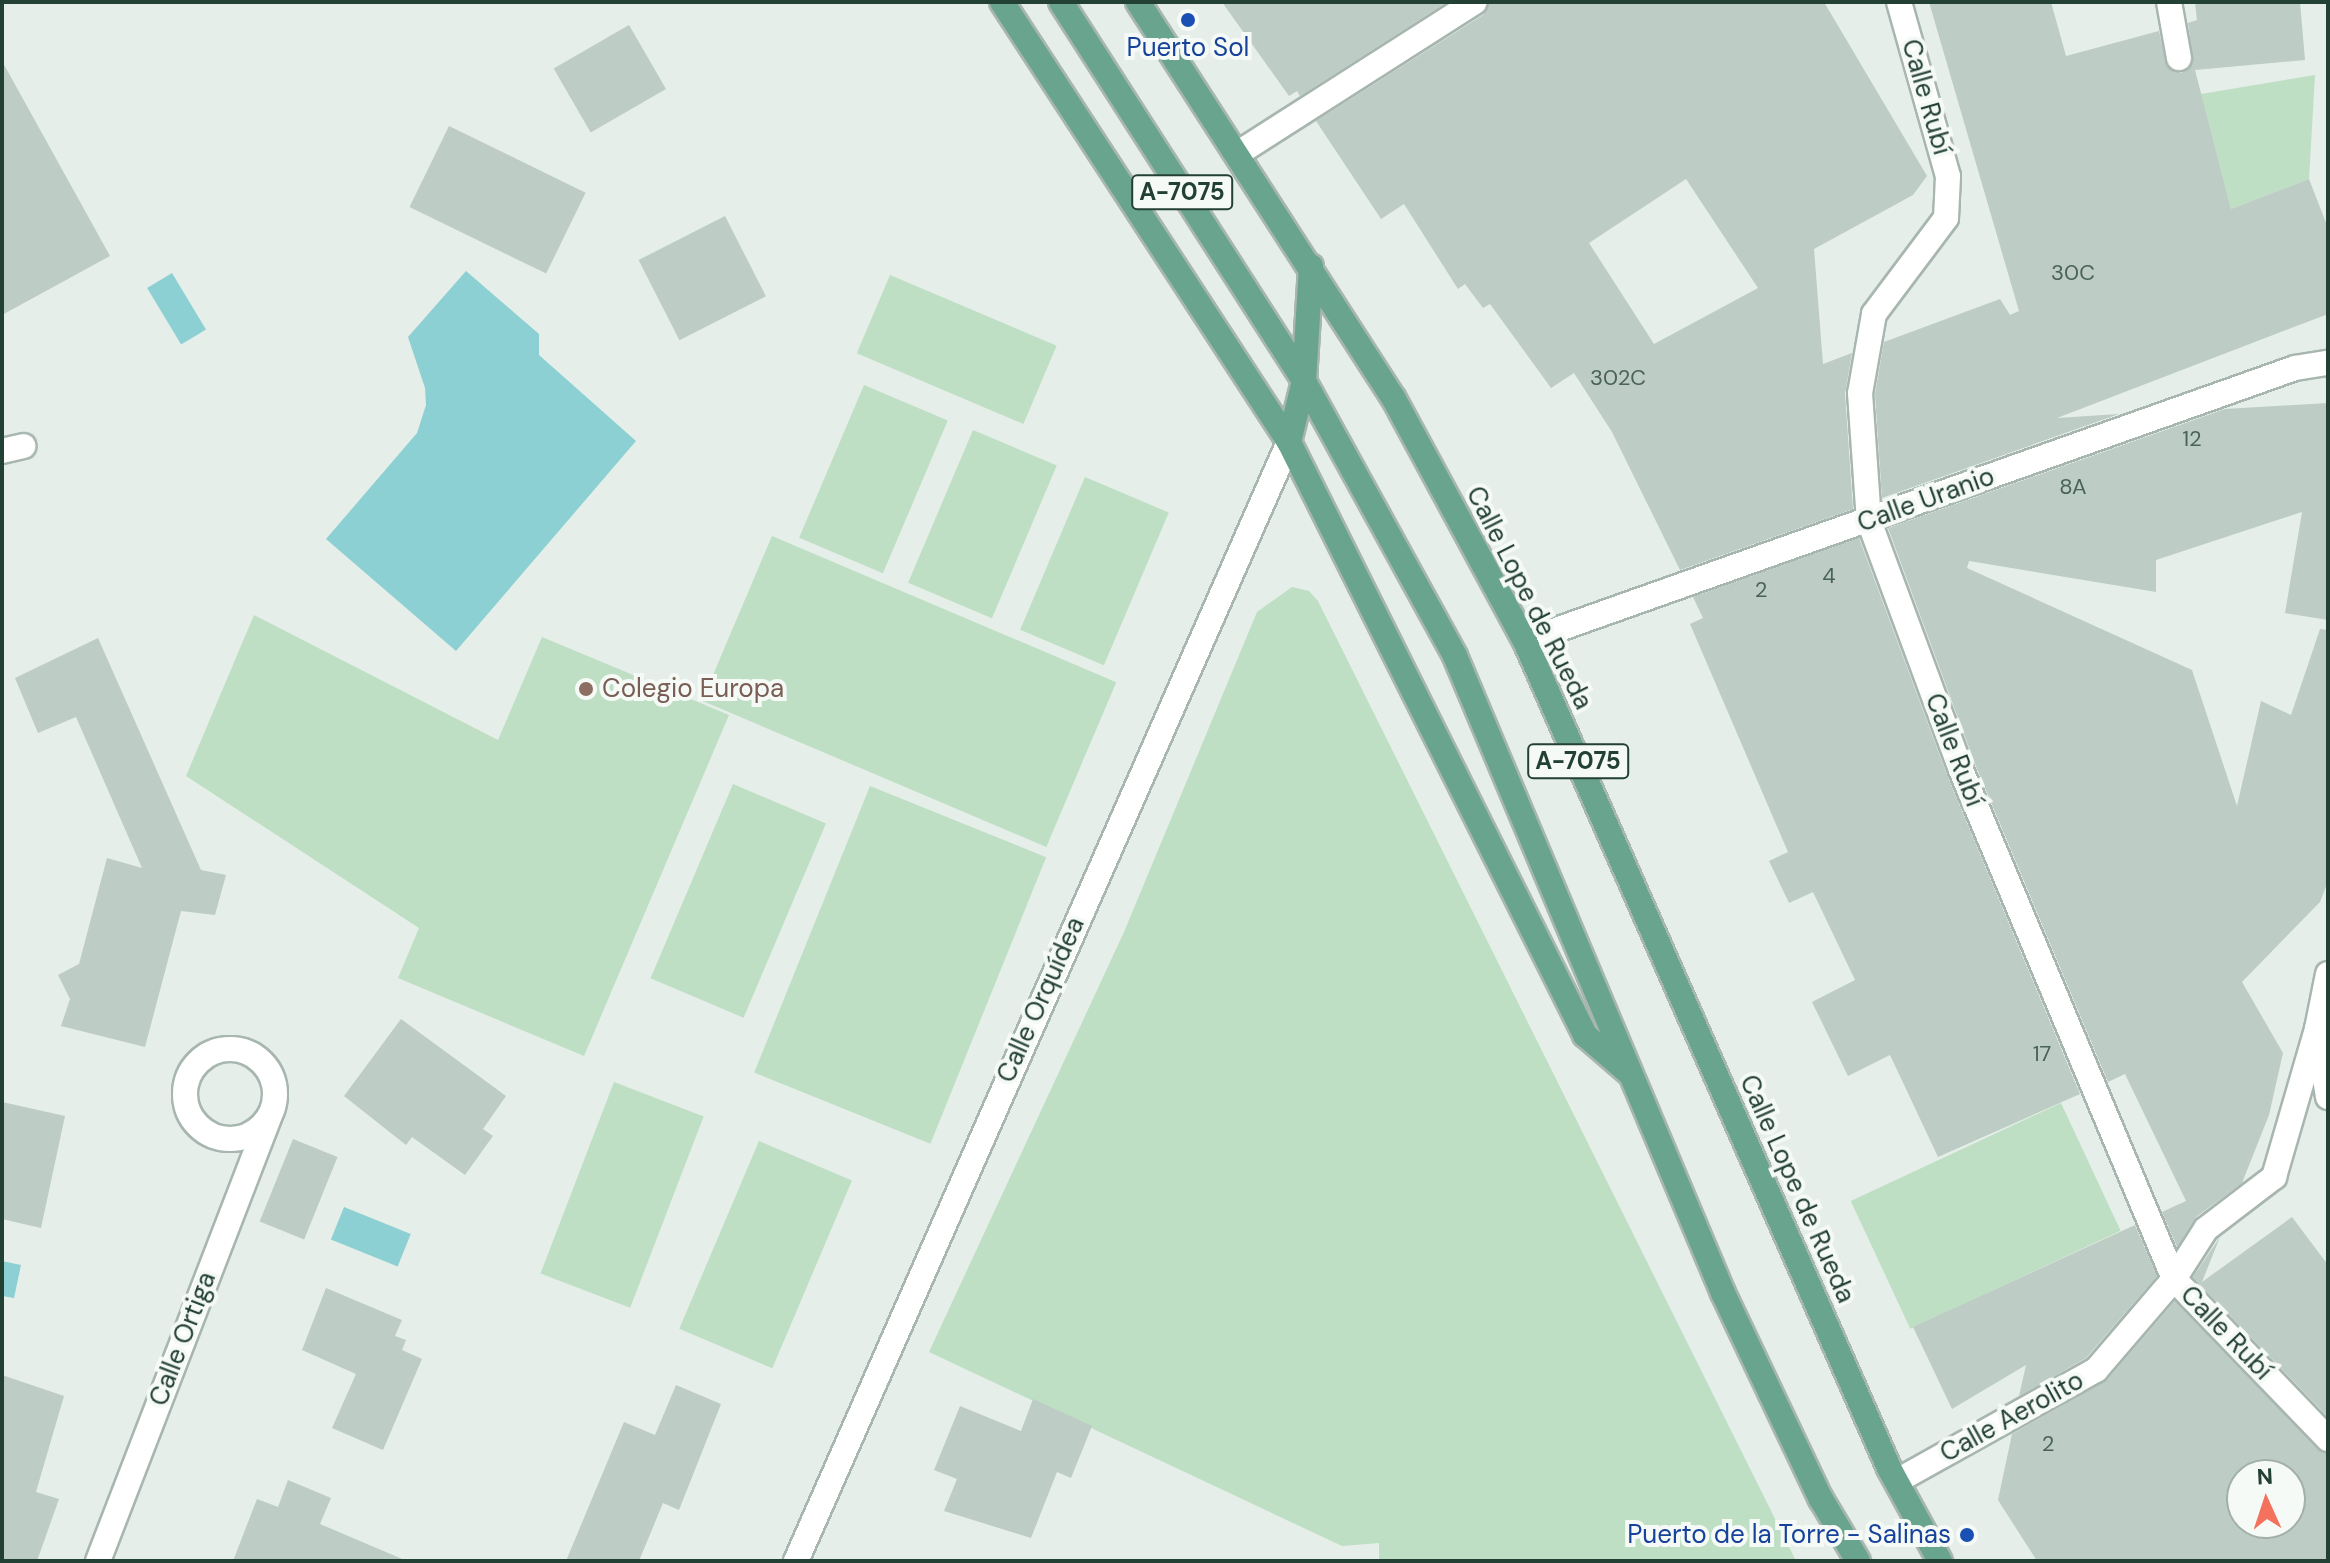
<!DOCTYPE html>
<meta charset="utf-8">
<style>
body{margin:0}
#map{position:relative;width:2330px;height:1563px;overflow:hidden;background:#e5eee9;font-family:"DM Sans",sans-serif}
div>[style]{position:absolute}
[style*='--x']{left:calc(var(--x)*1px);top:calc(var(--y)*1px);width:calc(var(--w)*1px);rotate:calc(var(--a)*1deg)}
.green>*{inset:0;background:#bedfc3;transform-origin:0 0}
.water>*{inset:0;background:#8dd0d3;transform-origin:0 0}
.building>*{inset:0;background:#bdccc4;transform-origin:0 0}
.roads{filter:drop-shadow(2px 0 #a7b6af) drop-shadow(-2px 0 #a7b6af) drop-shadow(0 2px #a7b6af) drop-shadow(0 -2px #a7b6af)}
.street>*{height:24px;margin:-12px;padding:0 12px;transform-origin:12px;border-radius:12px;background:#fff}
.street>.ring{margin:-12px;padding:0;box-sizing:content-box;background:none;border:24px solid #fff;border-radius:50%}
.secondary>*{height:24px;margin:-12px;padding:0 12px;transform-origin:12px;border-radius:12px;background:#fff}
.primary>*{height:24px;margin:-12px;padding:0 12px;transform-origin:12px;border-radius:12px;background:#69a48e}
.dots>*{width:22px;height:22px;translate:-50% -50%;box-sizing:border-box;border:4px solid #f6faf7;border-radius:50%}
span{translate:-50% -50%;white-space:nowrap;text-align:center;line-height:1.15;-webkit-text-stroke:8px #f6faf7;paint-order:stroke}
.number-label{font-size:22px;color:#4a6359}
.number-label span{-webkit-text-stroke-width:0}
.shield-label span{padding:2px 6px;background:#f6faf7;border:2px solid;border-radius:6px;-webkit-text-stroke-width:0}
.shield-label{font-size:24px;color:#234035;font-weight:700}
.transit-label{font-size:26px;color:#164399}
.right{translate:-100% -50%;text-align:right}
.street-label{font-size:26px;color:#234035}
.education-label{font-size:26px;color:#785e54}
.left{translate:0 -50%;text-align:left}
.frame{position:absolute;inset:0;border:4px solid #234035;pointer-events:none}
.north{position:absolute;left:2226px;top:1459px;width:80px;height:80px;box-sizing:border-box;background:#f6faf7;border:2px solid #a2b0a9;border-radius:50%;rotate:357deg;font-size:22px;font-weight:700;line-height:32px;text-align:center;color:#234035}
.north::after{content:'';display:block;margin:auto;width:28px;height:36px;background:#f3725e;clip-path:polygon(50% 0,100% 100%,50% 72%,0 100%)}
</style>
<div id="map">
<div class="green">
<i style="clip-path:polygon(2315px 75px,2309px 179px,2231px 209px,2201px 94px)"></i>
<i style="left:890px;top:275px;width:181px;height:85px;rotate:23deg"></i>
<i style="left:864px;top:385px;width:91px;height:166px;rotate:23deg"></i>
<i style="left:973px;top:430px;width:91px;height:166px;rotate:23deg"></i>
<i style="left:1085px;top:477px;width:91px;height:166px;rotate:23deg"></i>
<i style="left:772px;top:536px;width:374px;height:179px;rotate:23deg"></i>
<i style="clip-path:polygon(1292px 587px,1309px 591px,1318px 601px,1796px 1561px,1379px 1561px,1379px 1543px,1342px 1546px,929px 1352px,1124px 932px,1257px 612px)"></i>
<i style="clip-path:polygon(254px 615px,498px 740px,542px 637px,729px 715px,584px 1056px,398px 978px,419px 928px,186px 776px)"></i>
<i style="left:733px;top:784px;width:101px;height:211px;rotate:23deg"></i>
<i style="left:870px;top:786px;width:190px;height:309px;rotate:22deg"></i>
<i style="left:614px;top:1082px;width:96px;height:205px;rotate:21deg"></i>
<i style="left:2061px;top:1103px;width:141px;height:232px;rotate:65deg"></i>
<i style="left:759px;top:1141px;width:101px;height:204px;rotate:23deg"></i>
</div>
<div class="water">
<i style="clip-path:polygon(466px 271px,539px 334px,539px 355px,636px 441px,456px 651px,326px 539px,417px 433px,426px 405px,425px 388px,408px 337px)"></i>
<i style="left:172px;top:273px;width:66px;height:29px;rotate:59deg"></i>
<i style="left:344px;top:1207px;width:72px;height:35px;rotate:22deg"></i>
<i style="clip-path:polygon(2px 1261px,21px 1265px,14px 1298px,2px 1296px)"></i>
</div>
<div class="building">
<i style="clip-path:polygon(1222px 2px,1447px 2px,1300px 96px,1297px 91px,1289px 96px)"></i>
<i style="clip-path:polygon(evenodd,1490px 2px,1824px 2px,1927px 176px,1913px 195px,1814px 249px,1823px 364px,1852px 353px,1845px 394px,1853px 509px,1680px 570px,1612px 432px,1574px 373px,1551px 388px,1490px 304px,1483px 308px,1465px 284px,1458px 289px,1404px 204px,1381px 219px,1316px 121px,1483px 15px,1490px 2px,1686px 179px,1758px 288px,1654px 344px,1589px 243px,1686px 179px)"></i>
<i style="clip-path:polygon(1929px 2px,2051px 2px,2066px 56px,2159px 31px,2167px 67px,2181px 73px,2193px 62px,2188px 23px,2197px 20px,2195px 2px,2300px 2px,2305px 60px,2195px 70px,2231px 209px,2309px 179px,2328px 228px,2328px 314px,2057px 418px,2119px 414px,1882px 498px,1875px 394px,1884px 342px,2000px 299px,2010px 315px,2019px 311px)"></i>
<i style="left:629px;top:25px;width:74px;height:87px;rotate:60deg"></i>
<i style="clip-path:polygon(2px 61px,110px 256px,2px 315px)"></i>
<i style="left:449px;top:126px;width:152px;height:90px;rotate:26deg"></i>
<i style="left:725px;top:216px;width:90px;height:97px;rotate:63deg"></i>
<i style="clip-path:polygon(2328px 403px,2328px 620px,2285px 613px,2302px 512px,2156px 560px,2156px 592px,1969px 561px,1967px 568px,2192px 670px,2237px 806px,2261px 701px,2291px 715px,2320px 629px,2328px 630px,2328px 881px,2320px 902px,2242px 982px,2283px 1053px,2269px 1115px,2242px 1183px,2196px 1217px,2177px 1247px,2162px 1212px,2186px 1201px,2125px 1074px,2108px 1082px,1975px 764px,1888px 528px,2225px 409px)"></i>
<i style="clip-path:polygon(1859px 538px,1947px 775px,2080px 1094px,1938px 1157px,1890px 1055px,1848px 1076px,1812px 1002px,1855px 980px,1813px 892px,1789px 903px,1769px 861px,1788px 852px,1690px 624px,1703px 618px,1693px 597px)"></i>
<i style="clip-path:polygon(98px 638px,201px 870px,226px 875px,215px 915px,181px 911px,145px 1047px,61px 1026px,70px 999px,58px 975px,79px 964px,107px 858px,142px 868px,76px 717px,38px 733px,15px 678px)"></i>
<i style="clip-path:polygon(401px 1019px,506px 1096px,483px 1129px,493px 1136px,465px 1175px,412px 1137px,406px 1145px,344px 1096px)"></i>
<i style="clip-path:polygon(2px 1102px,65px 1116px,41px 1228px,2px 1219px)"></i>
<i style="left:293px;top:1139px;width:48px;height:89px;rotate:22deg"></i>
<i style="clip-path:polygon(2292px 1217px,2328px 1265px,2328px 1417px,2193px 1277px,2220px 1237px,2202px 1282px)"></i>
<i style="clip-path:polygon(2135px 1225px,2157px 1276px,2086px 1358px,2019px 1396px,2026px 1365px,1952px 1409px,1913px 1327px)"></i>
<i style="clip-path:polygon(326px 1288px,402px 1320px,395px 1336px,406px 1340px,402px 1350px,422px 1359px,383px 1450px,332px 1428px,356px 1374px,302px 1350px)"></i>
<i style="clip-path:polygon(evenodd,2175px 1301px,2317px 1449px,2328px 1454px,2328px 1561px,2037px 1561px,1998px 1500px,2012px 1434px,2107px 1380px,2175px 1301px,2242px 1475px,2290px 1475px,2290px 1523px,2242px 1523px,2242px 1475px)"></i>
<i style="clip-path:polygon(2px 1375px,64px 1396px,36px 1492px,59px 1499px,37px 1561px,2px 1561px)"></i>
<i style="clip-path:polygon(676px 1385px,721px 1404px,679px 1510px,663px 1503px,639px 1561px,566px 1561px,624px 1422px,655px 1435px)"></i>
<i style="clip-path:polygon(1033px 1399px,1092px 1426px,1071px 1478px,1057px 1472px,1031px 1538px,944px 1511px,957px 1479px,934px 1470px,960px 1406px,1021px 1431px)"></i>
<i style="clip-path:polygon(288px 1480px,331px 1498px,320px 1524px,407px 1561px,233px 1561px,257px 1499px,278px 1507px)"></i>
</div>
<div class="roads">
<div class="street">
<i style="--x:1899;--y:2;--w:181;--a:74.3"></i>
<i style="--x:1948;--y:176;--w:42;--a:92.7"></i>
<i style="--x:1946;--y:218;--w:120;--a:126.9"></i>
<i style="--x:1874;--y:314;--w:80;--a:100"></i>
<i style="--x:1860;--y:393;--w:128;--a:86"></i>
<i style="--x:1869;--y:521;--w:265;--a:69.7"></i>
<i style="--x:1961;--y:770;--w:552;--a:67.29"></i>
<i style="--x:2174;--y:1279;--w:222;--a:46.1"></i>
<i style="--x:2169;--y:2;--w:57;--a:79.9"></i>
<i style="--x:1237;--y:154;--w:282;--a:-32.6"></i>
<i style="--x:2;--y:451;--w:22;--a:-13"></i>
<i style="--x:1525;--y:641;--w:817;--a:-19.52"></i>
<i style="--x:2295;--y:368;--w:33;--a:-9"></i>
<i style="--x:2328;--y:974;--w:56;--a:101.3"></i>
<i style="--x:2317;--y:1029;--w:69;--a:80.8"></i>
<i class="ring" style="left:185px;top:1049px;width:66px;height:66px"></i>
<i style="--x:1897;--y:1481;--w:228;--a:-29.2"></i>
<i style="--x:2096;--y:1370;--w:120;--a:-49.4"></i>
<i style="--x:2174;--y:1279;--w:59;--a:-57.4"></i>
<i style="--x:2206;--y:1229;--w:86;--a:-37.4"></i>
<i style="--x:2274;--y:1177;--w:154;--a:-73.8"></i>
<i style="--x:98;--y:1561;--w:476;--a:-68.9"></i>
</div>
<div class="secondary">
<i style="--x:796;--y:1561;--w:1223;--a:-66.22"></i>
</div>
<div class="primary">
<i style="--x:1002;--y:2;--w:525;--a:56.88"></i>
<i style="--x:1289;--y:442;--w:663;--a:63.47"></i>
<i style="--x:1585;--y:1035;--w:57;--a:40.7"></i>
<i style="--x:1061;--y:2;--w:450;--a:57.3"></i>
<i style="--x:1304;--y:381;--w:314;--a:61.2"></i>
<i style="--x:1455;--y:656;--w:691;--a:67.18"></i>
<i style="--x:1723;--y:1293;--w:228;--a:64.6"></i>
<i style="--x:1821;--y:1499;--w:72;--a:59.2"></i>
<i style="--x:1138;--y:2;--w:472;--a:57.2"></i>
<i style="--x:1394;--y:399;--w:275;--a:61.6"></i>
<i style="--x:1525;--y:641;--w:904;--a:66.24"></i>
<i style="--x:1889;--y:1468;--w:106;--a:61.3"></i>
<i style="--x:1289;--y:442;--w:63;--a:-76.2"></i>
<i style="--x:1304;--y:381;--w:115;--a:-86.5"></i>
</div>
</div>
<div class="dots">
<i style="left:1188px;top:20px;background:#1a4fb4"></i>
<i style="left:586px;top:689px;background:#8d6e63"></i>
<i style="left:1967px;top:1535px;background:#1a4fb4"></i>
</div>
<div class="number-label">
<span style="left:2073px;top:273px">30C</span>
<span style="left:1618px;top:378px">302C</span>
<span style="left:2192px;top:439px">12</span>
<span style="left:2073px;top:487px">8A</span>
<span style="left:1829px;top:576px">4</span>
<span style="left:1761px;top:590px">2</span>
<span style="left:2042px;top:1054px">17</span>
<span style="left:2048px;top:1444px">2</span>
</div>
<div class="shield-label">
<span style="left:1182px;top:192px">A-7075</span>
<span style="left:1578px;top:761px">A-7075</span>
</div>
<div class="transit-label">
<span style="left:1188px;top:48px">Puerto Sol</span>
<span class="right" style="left:1951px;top:1535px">Puerto de la Torre - Salinas</span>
</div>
<div class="street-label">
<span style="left:1926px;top:97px;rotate:74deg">Calle Rubí</span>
<span style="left:1926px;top:500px;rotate:-20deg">Calle Uranio</span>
<span style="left:1529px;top:598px;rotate:63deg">Calle Lope de Rueda</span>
<span style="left:1954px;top:750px;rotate:69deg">Calle Rubí</span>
<span style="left:1041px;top:1000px;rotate:-66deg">Calle Orquídea</span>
<span style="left:1797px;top:1189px;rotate:66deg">Calle Lope de Rueda</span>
<span style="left:2226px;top:1333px;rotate:46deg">Calle Rubí</span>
<span style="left:183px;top:1339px;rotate:-69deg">Calle Ortiga</span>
<span style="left:2012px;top:1417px;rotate:-29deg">Calle Aerolito</span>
</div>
<div class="education-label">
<span class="left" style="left:602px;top:689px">Colegio Europa</span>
</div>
<div class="frame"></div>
<div class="north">N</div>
</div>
